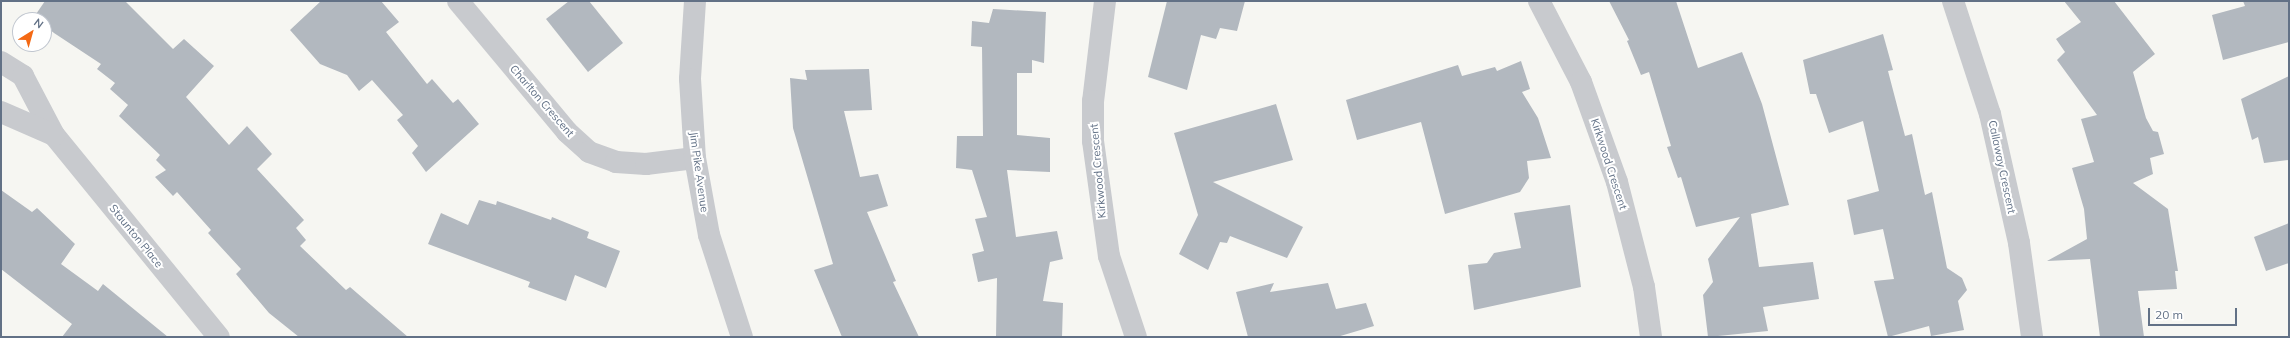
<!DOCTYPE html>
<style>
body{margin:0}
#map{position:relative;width:2290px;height:338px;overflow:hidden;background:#f6f6f2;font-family:Mulish,sans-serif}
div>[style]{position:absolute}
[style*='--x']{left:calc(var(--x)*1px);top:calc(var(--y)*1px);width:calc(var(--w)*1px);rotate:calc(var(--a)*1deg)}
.building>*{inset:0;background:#b2b8bf}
.minor>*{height:22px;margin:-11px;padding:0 11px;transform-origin:11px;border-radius:11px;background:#c8cace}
.tertiary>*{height:22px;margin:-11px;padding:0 11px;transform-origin:11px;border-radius:11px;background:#c8cace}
span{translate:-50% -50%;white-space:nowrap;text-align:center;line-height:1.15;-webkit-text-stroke:4px #fff;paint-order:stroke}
.street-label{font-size:11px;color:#627186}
.frame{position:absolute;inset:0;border:2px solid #627186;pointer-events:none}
.north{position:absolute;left:12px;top:12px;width:40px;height:40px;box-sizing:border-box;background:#fff;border:1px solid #c0c6cf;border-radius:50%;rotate:37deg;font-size:11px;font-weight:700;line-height:16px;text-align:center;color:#627186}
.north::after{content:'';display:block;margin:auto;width:14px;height:18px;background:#f46914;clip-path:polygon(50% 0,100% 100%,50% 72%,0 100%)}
.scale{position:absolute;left:2148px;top:308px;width:89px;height:18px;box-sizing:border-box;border:2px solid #627186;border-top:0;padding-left:5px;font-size:12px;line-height:14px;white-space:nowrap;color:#627186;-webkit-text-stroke:3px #fff;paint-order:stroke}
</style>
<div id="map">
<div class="building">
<i style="clip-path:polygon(45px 1px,125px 1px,173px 49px,184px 39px,214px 66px,186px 97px,229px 145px,247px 126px,272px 154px,257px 169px,304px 220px,296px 228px,306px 240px,300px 246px,346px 290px,350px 287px,408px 337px,299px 337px,269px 313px,236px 274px,241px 269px,208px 233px,211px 230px,177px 192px,173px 196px,155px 177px,166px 170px,156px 160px,160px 155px,119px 116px,128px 105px,110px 89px,115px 83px,97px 69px,101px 64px,54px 33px,44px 25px,44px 20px,34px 17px)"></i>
<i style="clip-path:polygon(321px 1px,381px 1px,399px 22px,386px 32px,427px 84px,432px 79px,453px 103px,458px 99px,479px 124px,426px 172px,412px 153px,418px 146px,397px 120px,403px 115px,372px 80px,359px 91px,347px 75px,320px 64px,290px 30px)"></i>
<i style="clip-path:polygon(569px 1px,589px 1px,623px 43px,588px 72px,546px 19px)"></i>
<i style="clip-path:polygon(1167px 1px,1245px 1px,1237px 31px,1220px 28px,1216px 39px,1201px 35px,1187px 90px,1148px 77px)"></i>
<i style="clip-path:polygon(1609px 1px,1676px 1px,1698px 68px,1742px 52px,1762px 104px,1789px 205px,1751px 214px,1759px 267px,1813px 262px,1819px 299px,1763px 307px,1768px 331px,1708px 337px,1703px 295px,1713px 282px,1708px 259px,1740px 217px,1696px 227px,1681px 177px,1678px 178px,1667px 147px,1671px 146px,1649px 72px,1641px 75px,1627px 41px,1629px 40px)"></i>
<i style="clip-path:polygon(2064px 1px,2114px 1px,2155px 54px,2133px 72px,2146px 118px,2153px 131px,2158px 132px,2164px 154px,2150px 158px,2153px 174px,2133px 183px,2168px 209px,2178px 271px,2175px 271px,2177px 289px,2138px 291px,2144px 337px,2100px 337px,2090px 259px,2047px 261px,2087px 239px,2084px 209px,2072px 168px,2094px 162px,2081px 119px,2097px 115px,2057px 60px,2065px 52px,2056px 39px,2081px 22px)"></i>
<i style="clip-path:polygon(2243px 1px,2289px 1px,2289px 42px,2223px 60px,2212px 15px,2245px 6px)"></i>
<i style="clip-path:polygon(993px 9px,1046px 12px,1044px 63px,1032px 60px,1032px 73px,1017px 73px,1017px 135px,1050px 138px,1050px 172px,1007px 170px,1016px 237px,1057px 231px,1063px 259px,1050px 262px,1043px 301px,1063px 303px,1062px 337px,996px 337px,997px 278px,978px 282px,972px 254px,984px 251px,975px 219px,987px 217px,972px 170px,956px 168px,957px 136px,983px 136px,982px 47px,971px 46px,972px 21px,989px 23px)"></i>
<i style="clip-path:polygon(1883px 34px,1893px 70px,1888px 71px,1905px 136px,1912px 134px,1925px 195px,1932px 192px,1947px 268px,1962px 278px,1967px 290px,1958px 301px,1964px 330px,1931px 336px,1929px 326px,1888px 337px,1874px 281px,1894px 279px,1883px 229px,1854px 235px,1847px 200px,1879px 191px,1863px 121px,1829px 133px,1816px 94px,1810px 94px,1803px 60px)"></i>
<i style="clip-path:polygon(1521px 61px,1530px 89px,1522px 92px,1538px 118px,1551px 158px,1527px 161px,1529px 178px,1520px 192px,1445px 214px,1421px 122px,1357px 140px,1346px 100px,1458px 65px,1462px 76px,1495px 67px,1497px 71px)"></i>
<i style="clip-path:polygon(869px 69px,872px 110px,844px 111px,860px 177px,878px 174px,888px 206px,867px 212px,896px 281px,893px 282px,919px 337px,842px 337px,814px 270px,833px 264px,793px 128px,790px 78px,807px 80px,805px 70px)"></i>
<i style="clip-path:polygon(2289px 76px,2289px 160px,2264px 163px,2258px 137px,2252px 140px,2241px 99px)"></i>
<i style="clip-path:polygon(1276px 104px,1293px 160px,1213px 182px,1303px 227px,1287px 258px,1230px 236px,1227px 243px,1220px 242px,1208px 270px,1179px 254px,1198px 215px,1174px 133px)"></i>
<i style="clip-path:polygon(1px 190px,32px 212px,37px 208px,75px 244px,61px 264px,98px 291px,103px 284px,168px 337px,62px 337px,72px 324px,1px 269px)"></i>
<i style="clip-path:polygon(479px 200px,496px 205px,497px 201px,551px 220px,552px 217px,589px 232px,587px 238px,620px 251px,606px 288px,575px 275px,566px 301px,528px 287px,530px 282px,428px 244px,441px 213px,468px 225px)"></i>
<i style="clip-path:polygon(1570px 205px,1581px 287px,1474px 310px,1468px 265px,1487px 263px,1494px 253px,1521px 248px,1514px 213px)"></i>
<i style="clip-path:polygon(2289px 223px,2289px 263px,2266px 271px,2254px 237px)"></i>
<i style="clip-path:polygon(1274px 283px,1270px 292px,1328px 283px,1336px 309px,1366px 303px,1374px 326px,1337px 337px,1248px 337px,1236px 292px)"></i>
</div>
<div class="minor">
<i style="--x:458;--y:1;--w:170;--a:50.2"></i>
<i style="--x:567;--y:132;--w:30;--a:42"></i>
<i style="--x:589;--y:152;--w:29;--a:20"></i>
<i style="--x:616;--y:162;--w:30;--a:4"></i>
<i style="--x:646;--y:164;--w:49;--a:-7"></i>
<i style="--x:1105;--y:1;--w:101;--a:96.8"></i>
<i style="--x:1093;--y:101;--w:40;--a:90"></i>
<i style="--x:1093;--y:141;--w:116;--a:82.1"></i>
<i style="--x:1109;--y:256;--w:85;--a:71.6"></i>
<i style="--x:1539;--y:1;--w:91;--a:62.6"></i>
<i style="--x:1581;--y:82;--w:106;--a:70.2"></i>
<i style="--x:1617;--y:182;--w:108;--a:75.6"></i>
<i style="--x:1644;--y:287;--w:50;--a:82"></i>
<i style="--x:1953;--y:1;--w:119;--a:71.9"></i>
<i style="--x:1990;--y:114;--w:132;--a:77.3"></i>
<i style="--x:2019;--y:243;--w:95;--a:82.1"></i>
<i style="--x:1;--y:62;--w:26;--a:32"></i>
<i style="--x:23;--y:76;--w:67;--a:62.3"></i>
<i style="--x:54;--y:135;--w:261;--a:50.8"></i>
<i style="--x:1;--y:112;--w:58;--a:23.5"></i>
</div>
<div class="tertiary">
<i style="--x:695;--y:1;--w:78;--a:93.7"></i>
<i style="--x:690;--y:79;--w:79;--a:86.4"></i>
<i style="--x:695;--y:158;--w:78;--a:79.7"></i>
<i style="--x:709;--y:235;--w:107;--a:72.1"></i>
</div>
<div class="street-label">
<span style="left:542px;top:101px;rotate:49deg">Charlton Crescent</span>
<span style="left:1609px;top:164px;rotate:72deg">Kirkwood Crescent</span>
<span style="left:2002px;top:167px;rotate:78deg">Callaway Crescent</span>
<span style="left:1098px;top:171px;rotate:-95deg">Kirkwood Crescent</span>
<span style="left:699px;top:172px;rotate:82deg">Jim Pike Avenue</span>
<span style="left:136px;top:236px;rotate:51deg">Staunton Place</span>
</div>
<div class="frame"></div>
<div class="north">N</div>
<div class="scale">20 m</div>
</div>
